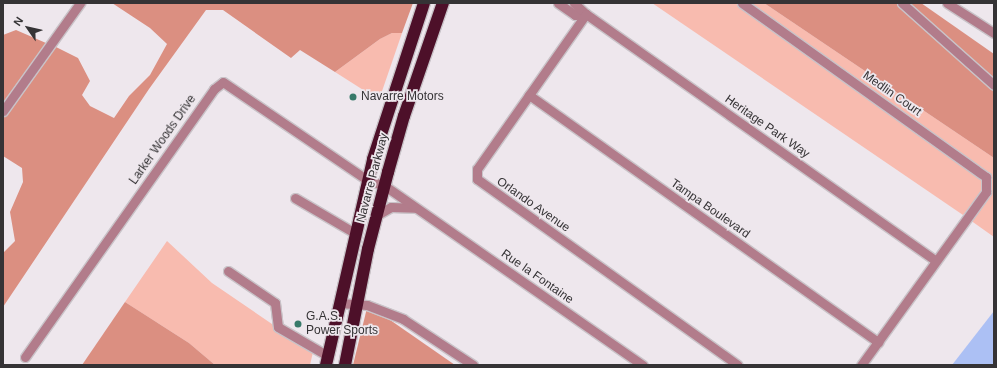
<!DOCTYPE html>
<style>
body{margin:0}
#map{position:relative;width:997px;height:368px;overflow:hidden;background:#eee7ed;font-family:Helvetica,sans-serif}
div>[style]{position:absolute}
[style*='--x']{left:calc(var(--x)*1px);top:calc(var(--y)*1px);width:calc(var(--w)*1px);rotate:calc(var(--a)*1deg)}
.green>*{inset:0;background:#f8bbaf}
.forest>*{inset:0;background:#db8f81}
.water>*{inset:0;background:#acc0f4}
.roads{filter:drop-shadow(1px 0 #c9c3c8) drop-shadow(-1px 0 #c9c3c8) drop-shadow(0 1px #c9c3c8) drop-shadow(0 -1px #c9c3c8)}
.minor>*{height:9px;margin:-4.5px;padding:0 4.5px;transform-origin:4.5px;border-radius:4.5px;background:#b27c8b}
.highway>*{height:12px;margin:-6px;padding:0 6px;transform-origin:6px;border-radius:6px;background:#4d1029}
.dots>*{width:11px;height:11px;translate:-50% -50%;box-sizing:border-box;border:2px solid #eee7ed;border-radius:50%}
span{translate:-50% -50%;white-space:nowrap;text-align:center;line-height:1.15;-webkit-text-stroke:3.5px #eee7ed;paint-order:stroke}
.street-label{font-size:12px;color:#353335}
.poi-label{font-size:12px;color:#353335}
.left{translate:0 -50%;text-align:left}
.frame{position:absolute;inset:0;border:4px solid #353335;pointer-events:none}
.north{position:absolute;left:8px;top:8px;width:40px;height:40px;-webkit-text-stroke:3px #eee7ed;paint-order:stroke;rotate:304deg;font-size:11px;font-weight:700;line-height:16px;text-align:center;color:#353335}
.north::after{content:'';display:block;margin:auto;width:14px;height:18px;background:#353335;clip-path:polygon(50% 0,100% 100%,50% 72%,0 100%)}
</style>
<div id="map">
<div class="green">
<i style="clip-path:polygon(652px 3px,736px 3px,980px 175px,983px 178px,982px 191px,963px 215px)"></i>
<i style="clip-path:polygon(748px 3px,764px 3px,994px 158px,994px 237px,970px 220px,989px 194px,992px 183px,985px 170px)"></i>
<i style="clip-path:polygon(392px 33px,402px 33px,379px 100px,335px 72px,380px 39px)"></i>
<i style="clip-path:polygon(167px 241px,212px 283px,313px 352px,310px 365px,215px 365px,189px 343px,125px 302px)"></i>
</div>
<div class="forest">
<i style="clip-path:polygon(112px 3px,413px 3px,402px 33px,392px 33px,380px 39px,335px 72px,300px 50px,291px 58px,223px 10px,206px 10px,149px 89px,3px 307px,3px 253px,15px 241px,10px 212px,23px 182px,22px 168px,3px 156px,3px 118px,54px 46px,78px 58px,90px 81px,82px 95px,90px 106px,114px 118px,129px 96px,150px 75px,167px 44px,150px 28px)"></i>
<i style="clip-path:polygon(764px 3px,896px 3px,994px 90px,994px 158px)"></i>
<i style="clip-path:polygon(908px 3px,921px 3px,994px 54px,994px 80px)"></i>
<i style="clip-path:polygon(16px 30px,46px 43px,3px 103px,3px 35px)"></i>
<i style="clip-path:polygon(125px 302px,189px 343px,215px 365px,82px 365px)"></i>
<i style="clip-path:polygon(367px 308px,380px 313px,455px 365px,353px 365px)"></i>
</div>
<div class="water">
<i style="clip-path:polygon(994px 311px,994px 365px,952px 365px)"></i>
</div>
<div class="roads">
<div class="minor">
<i style="--x:558;--y:3;--w:21;--a:35"></i>
<i style="--x:575;--y:15;--w:11;--a:-5"></i>
<i style="--x:574;--y:3;--w:16;--a:43"></i>
<i style="--x:586;--y:14;--w:427;--a:35.2"></i>
<i style="--x:742;--y:3;--w:300;--a:35.5"></i>
<i style="--x:986;--y:177;--w:15;--a:90"></i>
<i style="--x:986;--y:192;--w:213;--a:125.8"></i>
<i style="--x:902;--y:3;--w:123;--a:41.7"></i>
<i style="--x:947;--y:3;--w:56;--a:32.6"></i>
<i style="--x:586;--y:14;--w:189;--a:125.1"></i>
<i style="--x:477;--y:169;--w:10;--a:90"></i>
<i style="--x:477;--y:179;--w:320;--a:35.5"></i>
<i style="--x:529;--y:95;--w:428;--a:35.3"></i>
<i style="--x:3;--y:111;--w:133;--a:-54.5"></i>
<i style="--x:295;--y:198;--w:69;--a:30.3"></i>
<i style="--x:377;--y:215;--w:16;--a:-30"></i>
<i style="--x:391;--y:207;--w:24;--a:2"></i>
<i style="--x:228;--y:271;--w:57;--a:34.2"></i>
<i style="--x:275;--y:303;--w:24;--a:83"></i>
<i style="--x:278;--y:327;--w:58;--a:30.1"></i>
<i style="--x:339;--y:303;--w:28;--a:4"></i>
<i style="--x:367;--y:305;--w:39;--a:21"></i>
<i style="--x:403;--y:319;--w:84;--a:33.3"></i>
<i style="--x:25;--y:357;--w:328;--a:-54.8"></i>
<i style="--x:214;--y:89;--w:11;--a:-38"></i>
<i style="--x:223;--y:82;--w:174;--a:34.2"></i>
<i style="--x:367;--y:180;--w:19;--a:18"></i>
<i style="--x:385;--y:186;--w:314;--a:34.8"></i>
</div>
<div class="highway">
<i style="--x:326;--y:365;--w:211;--a:-77.1"></i>
<i style="--x:373;--y:159;--w:164;--a:-71.9"></i>
<i style="--x:345;--y:365;--w:118;--a:-78.8"></i>
<i style="--x:368;--y:249;--w:80;--a:-75.4"></i>
<i style="--x:388;--y:172;--w:58;--a:-74.1"></i>
<i style="--x:404;--y:116;--w:120;--a:-71"></i>
</div>
</div>
<div class="dots">
<i style="left:353px;top:97px;background:#387a6a"></i>
<i style="left:298px;top:324px;background:#387a6a"></i>
</div>
<div class="street-label">
<span style="left:892px;top:94px;rotate:35deg">Medlin Court</span>
<span style="left:767px;top:127px;rotate:35deg">Heritage Park Way</span>
<span style="left:163px;top:140px;rotate:-55deg">Larker Woods Drive</span>
<span style="left:373px;top:178px;rotate:-75deg">Navarre Parkway</span>
<span style="left:533px;top:205px;rotate:35deg">Orlando Avenue</span>
<span style="left:710px;top:209px;rotate:35deg">Tampa Boulevard</span>
<span style="left:537px;top:277px;rotate:35deg">Rue la Fontaine</span>
</div>
<div class="poi-label">
<span class="left" style="left:361px;top:97px">Navarre Motors</span>
<span class="left" style="left:306px;top:324px">G.A.S.<br>Power Sports</span>
</div>
<div class="frame"></div>
<div class="north">N</div>
</div>
